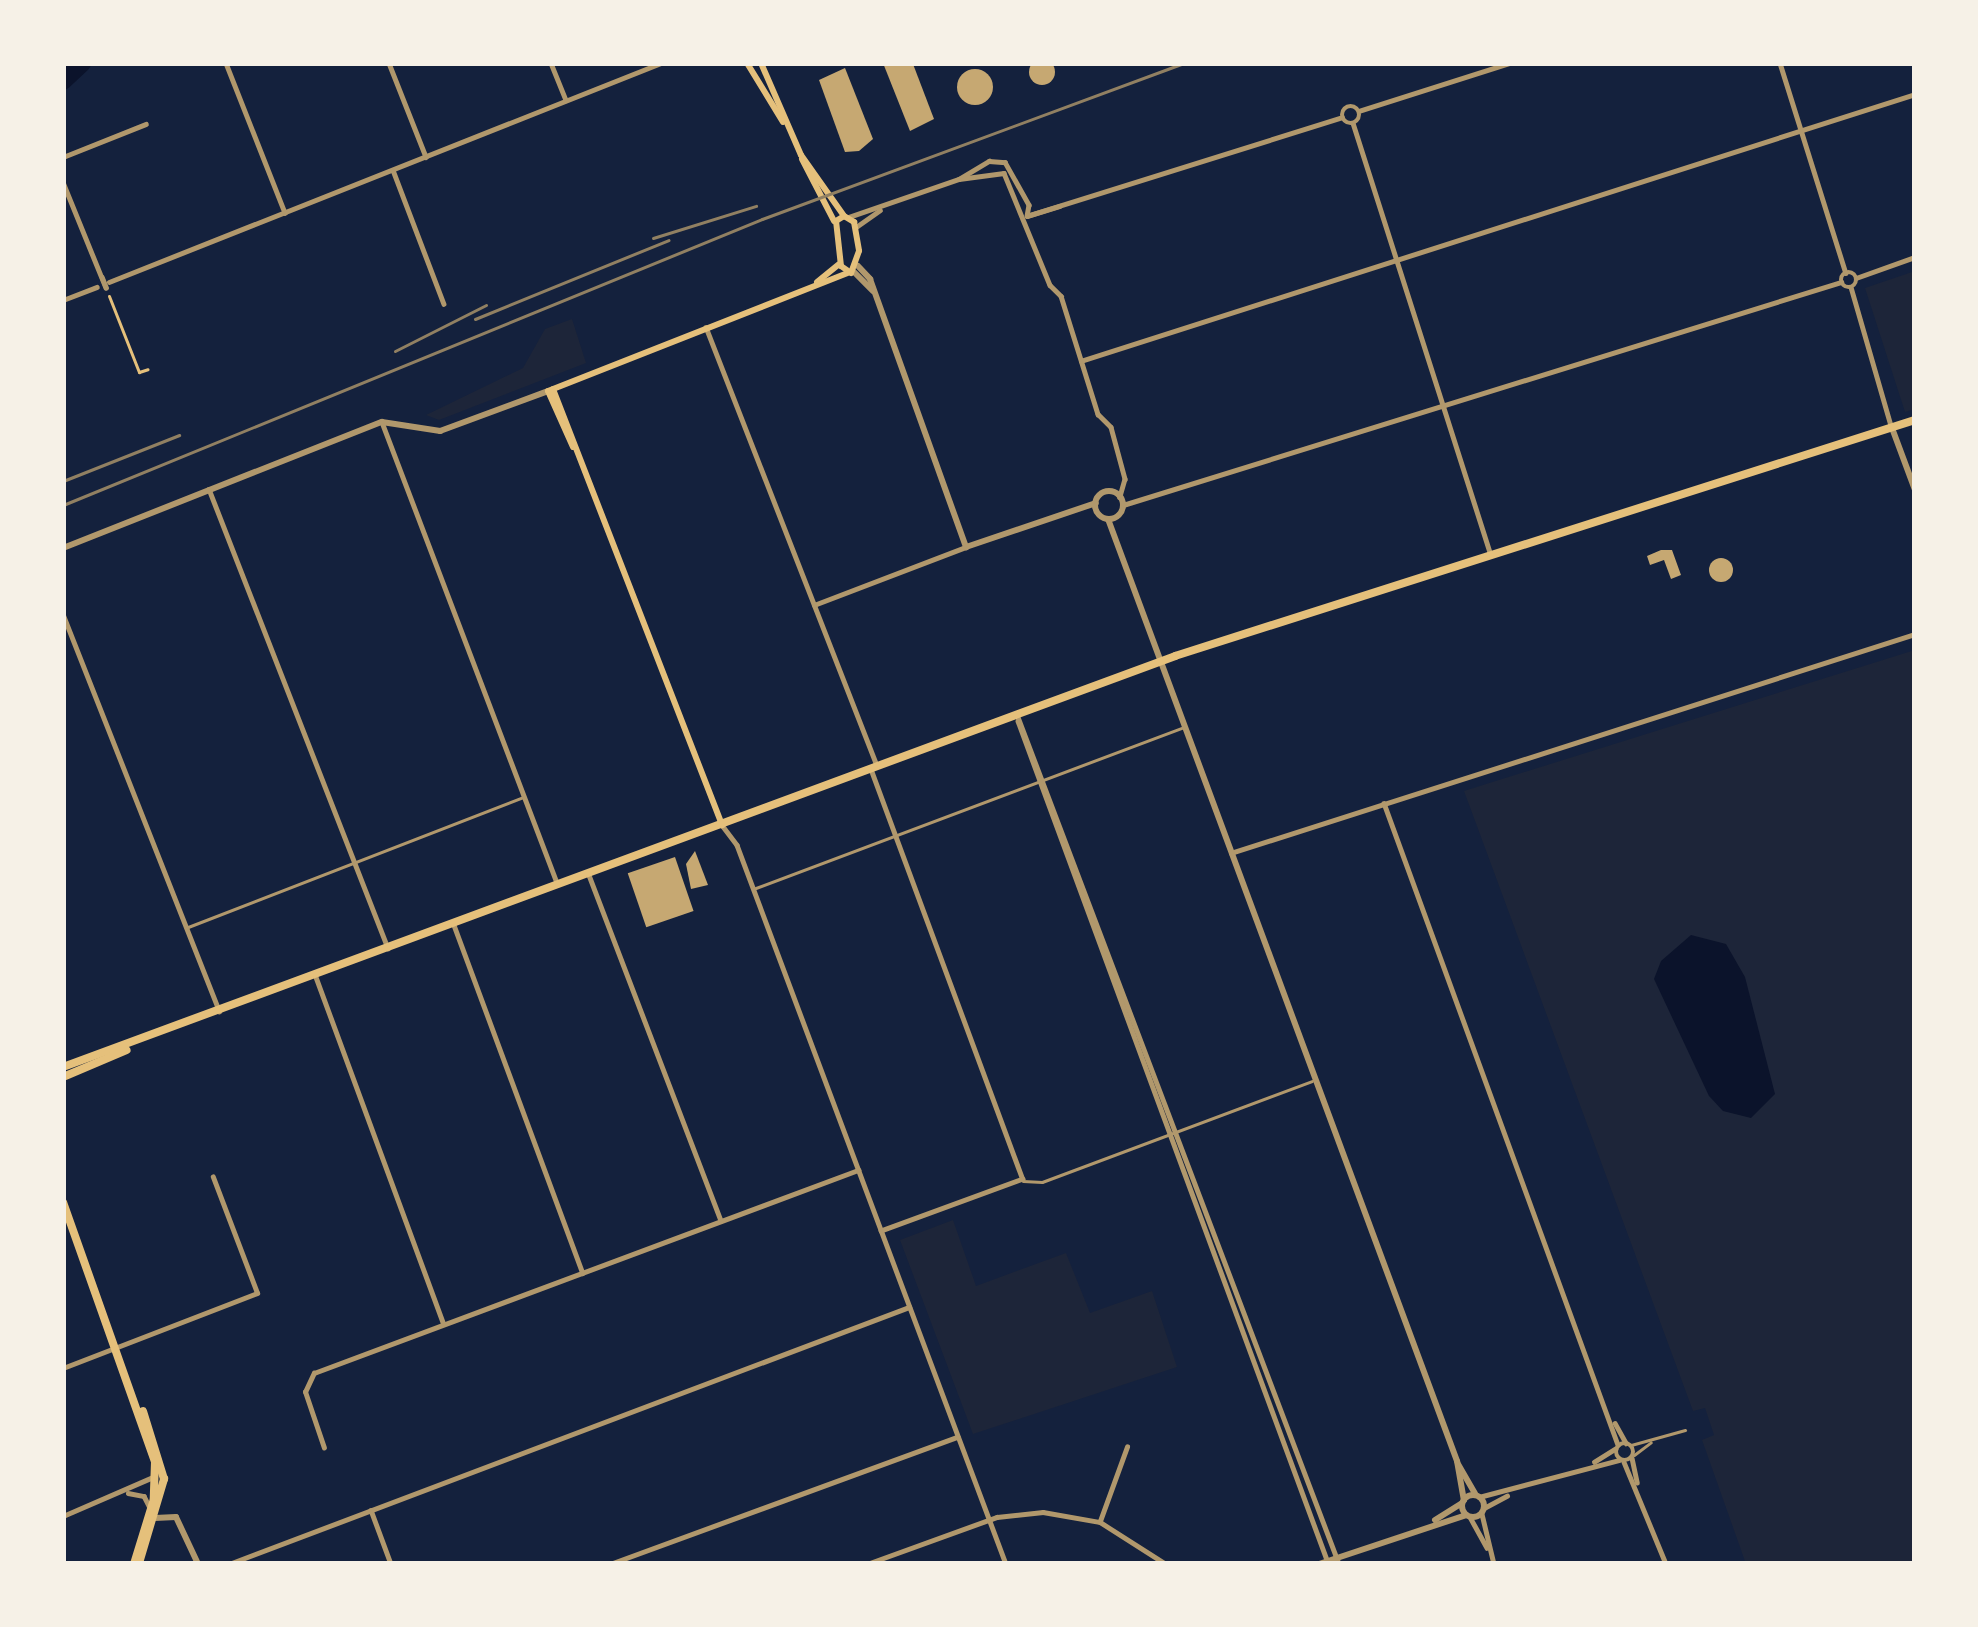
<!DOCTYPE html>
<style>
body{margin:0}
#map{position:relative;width:1978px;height:1627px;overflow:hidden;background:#14213d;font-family:Poppins,sans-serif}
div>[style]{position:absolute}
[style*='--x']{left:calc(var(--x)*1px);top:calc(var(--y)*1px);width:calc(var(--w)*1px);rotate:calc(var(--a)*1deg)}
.green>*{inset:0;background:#1d2539}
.water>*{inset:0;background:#0b132b}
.river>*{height:18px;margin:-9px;padding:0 9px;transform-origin:9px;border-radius:9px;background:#0b132b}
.building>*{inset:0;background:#c6a872;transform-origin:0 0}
.round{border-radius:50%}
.path>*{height:3px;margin:-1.5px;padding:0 1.5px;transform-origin:1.5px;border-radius:1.5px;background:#e5c07b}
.service>*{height:3px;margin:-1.5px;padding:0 1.5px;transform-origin:1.5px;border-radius:1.5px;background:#b1986c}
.minor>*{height:4.5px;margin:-2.25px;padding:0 2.25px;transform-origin:2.25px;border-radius:2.25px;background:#b1986c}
.minor>.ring{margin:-2.25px;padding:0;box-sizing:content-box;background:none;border:4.5px solid #b1986c;border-radius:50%}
.tertiary>*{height:6px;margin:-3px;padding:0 3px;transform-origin:3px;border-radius:3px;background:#b1986c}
.tertiary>.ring{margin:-3px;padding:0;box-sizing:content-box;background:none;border:6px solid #b1986c;border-radius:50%}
.secondary>*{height:6px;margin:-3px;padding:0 3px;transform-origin:3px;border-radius:3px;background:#e5c07b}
.primary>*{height:8px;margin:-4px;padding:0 4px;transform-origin:4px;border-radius:4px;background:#e5c07b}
.rail>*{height:3px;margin:-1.5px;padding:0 1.5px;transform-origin:1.5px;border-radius:1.5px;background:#918062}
span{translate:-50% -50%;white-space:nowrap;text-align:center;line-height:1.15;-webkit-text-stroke:10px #f6f1e7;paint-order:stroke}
.frame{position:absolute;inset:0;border:66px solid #f6f1e7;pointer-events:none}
</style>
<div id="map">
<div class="green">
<i style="clip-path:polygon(1915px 271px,1915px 409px,1905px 412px,1865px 288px)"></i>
<i style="clip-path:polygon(572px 319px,586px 363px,439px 420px,426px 415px,523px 368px,545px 329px)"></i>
<i style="clip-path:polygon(1915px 650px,1915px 1564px,1746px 1564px,1702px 1440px,1714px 1435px,1705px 1408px,1693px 1411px,1464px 791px)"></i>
<i style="clip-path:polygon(953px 1220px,976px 1286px,1066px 1253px,1090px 1313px,1152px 1291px,1177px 1367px,973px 1434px,900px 1240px)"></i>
</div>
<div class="water">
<i style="clip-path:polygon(1691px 935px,1726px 944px,1745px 977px,1775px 1094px,1751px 1118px,1723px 1111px,1709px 1096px,1654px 979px,1661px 961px)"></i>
</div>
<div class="river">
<i style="--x:63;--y:81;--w:26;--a:-43"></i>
</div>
<div class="building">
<i class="round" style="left:1029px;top:59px;width:26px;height:26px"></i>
<i style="clip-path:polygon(883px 63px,913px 64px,934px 119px,910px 131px)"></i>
<i style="clip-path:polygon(845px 68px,873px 139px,859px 151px,845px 152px,819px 80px)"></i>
<i class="round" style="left:957px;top:69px;width:36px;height:36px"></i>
<i style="clip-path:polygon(1661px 550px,1672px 550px,1681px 575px,1671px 579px,1664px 560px,1650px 565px,1647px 556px)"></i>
<i class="round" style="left:1709px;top:558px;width:24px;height:24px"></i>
<i style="clip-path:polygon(695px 851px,708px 885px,691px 889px,686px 864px)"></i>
<i style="left:675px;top:857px;width:57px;height:50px;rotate:71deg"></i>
</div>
<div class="path">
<i style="--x:109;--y:296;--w:82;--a:68.5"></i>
<i style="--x:139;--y:372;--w:9;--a:-18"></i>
</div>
<div class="service">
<i style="--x:753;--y:889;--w:458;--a:-20.6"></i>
<i style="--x:188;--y:927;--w:360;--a:-21.2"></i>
<i style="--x:1023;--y:1181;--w:19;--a:3"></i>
<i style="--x:1042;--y:1182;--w:288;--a:-20.5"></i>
<i style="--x:1631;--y:1445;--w:56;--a:-15.5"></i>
<i style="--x:1634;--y:1455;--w:21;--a:-37"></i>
</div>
<div class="minor">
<i style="--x:226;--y:63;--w:161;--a:68.5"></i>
<i style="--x:389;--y:63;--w:101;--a:68.5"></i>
<i style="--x:551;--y:63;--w:40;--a:68"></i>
<i style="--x:1780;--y:63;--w:220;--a:72.6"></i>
<i class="ring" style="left:1342px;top:106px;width:13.5px;height:13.5px"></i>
<i style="--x:1359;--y:111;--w:157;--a:-17.7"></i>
<i style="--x:1353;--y:123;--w:450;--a:72.3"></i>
<i style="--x:63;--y:157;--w:89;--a:-21.7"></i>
<i style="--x:393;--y:170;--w:143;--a:69.2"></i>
<i style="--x:959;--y:179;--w:35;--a:-31"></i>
<i style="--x:989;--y:161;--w:16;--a:4"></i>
<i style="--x:1005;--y:162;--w:49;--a:60.8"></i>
<i style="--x:1029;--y:205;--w:11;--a:100"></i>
<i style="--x:63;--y:182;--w:114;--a:67.9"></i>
<i style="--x:106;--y:288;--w:11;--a:-112"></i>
<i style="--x:1027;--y:216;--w:330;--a:-17.4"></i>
<i style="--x:1027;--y:216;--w:34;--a:-17"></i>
<i style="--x:849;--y:217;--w:116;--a:-19.1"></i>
<i style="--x:959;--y:179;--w:45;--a:-7.6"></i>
<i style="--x:1004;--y:173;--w:121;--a:67.7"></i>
<i style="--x:1050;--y:285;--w:16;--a:45"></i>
<i style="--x:1061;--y:296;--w:124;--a:72.6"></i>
<i style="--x:1098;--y:414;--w:18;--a:45"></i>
<i style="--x:1111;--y:427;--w:54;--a:74.9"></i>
<i style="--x:1125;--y:479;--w:19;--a:106"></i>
<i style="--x:856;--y:227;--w:29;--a:-35"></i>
<i class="ring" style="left:1841px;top:272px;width:11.5px;height:11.5px"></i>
<i style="--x:1856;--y:278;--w:63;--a:-19.6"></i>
<i style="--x:109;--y:282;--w:594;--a:-21.64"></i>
<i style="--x:1851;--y:287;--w:145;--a:73.9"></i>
<i style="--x:63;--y:300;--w:36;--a:-21"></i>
<i style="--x:706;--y:327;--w:468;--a:68.7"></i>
<i style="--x:1081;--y:361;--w:876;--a:-17.75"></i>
<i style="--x:382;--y:422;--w:491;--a:69.2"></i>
<i style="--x:209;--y:489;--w:493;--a:68.7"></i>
<i style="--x:1123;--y:505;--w:752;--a:-17.25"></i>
<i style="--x:814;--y:605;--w:163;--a:-20.9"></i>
<i style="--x:63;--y:614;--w:427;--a:68.5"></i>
<i style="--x:1018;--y:717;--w:906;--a:69.24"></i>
<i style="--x:1018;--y:721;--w:894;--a:69.78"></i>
<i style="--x:871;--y:769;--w:437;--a:69.7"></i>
<i style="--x:1023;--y:1179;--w:151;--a:159.9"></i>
<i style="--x:1384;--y:803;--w:683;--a:69.97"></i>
<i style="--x:722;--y:825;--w:25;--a:53"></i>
<i style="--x:737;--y:845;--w:768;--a:69.49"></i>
<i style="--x:1231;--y:853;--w:718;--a:-17.75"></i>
<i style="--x:589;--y:875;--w:370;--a:69.1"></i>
<i style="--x:454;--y:925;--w:371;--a:69.7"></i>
<i style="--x:316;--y:977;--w:369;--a:69.8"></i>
<i style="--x:63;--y:1368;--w:208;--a:-21.1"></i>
<i style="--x:257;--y:1293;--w:124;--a:-110.8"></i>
<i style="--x:1615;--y:1423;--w:23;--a:61"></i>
<i class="ring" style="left:1616px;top:1443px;width:13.5px;height:13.5px"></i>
<i style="--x:324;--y:1448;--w:59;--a:-108.7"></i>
<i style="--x:305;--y:1392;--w:21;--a:-65"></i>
<i style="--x:314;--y:1373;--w:581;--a:-20.46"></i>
<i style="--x:1632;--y:1458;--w:25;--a:78"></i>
<i style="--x:1594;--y:1462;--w:25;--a:-32"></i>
<i style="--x:1624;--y:1462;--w:110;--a:67.6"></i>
<i style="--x:128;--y:1493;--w:16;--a:11"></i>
<i style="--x:144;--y:1496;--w:13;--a:63"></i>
<i style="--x:1479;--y:1497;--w:145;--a:-14.8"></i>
<i style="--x:1484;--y:1508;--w:26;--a:-28"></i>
<i style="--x:371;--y:1510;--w:58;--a:69.7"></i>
<i style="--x:1482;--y:1514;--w:51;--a:76.5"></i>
<i style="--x:63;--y:1516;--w:96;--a:-23.4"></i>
<i style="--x:1470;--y:1517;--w:35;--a:61"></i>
<i style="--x:1100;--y:1521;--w:79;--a:-70"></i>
<i style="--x:229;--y:1564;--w:727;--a:-20.7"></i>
<i style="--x:610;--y:1564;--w:370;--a:-20.1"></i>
<i style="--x:867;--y:1564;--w:138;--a:-19.9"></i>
<i style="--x:997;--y:1517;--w:46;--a:-6.2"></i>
<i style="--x:1043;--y:1512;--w:58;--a:10"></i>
<i style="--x:1100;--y:1522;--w:78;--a:32.5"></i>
</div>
<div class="tertiary">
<i style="--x:858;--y:266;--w:18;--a:47"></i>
<i style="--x:870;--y:279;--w:285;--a:70.3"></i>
<i style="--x:966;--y:547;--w:137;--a:-18.7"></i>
<i style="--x:854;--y:272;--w:27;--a:45"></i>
<i style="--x:1892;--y:428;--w:66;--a:69.6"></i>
<i class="ring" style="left:1095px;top:491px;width:22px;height:22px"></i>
<i style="--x:1108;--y:519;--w:1005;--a:69.67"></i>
<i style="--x:1457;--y:1461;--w:40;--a:80"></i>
<i style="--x:63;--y:548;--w:343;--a:-21.6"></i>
<i style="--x:382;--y:422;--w:59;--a:8.8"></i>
<i style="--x:440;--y:431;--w:115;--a:-20.3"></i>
<i style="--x:1458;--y:1464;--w:34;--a:60"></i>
<i class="ring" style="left:1462px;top:1495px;width:16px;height:16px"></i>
<i style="--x:155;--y:1518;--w:21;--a:-3"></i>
<i style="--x:176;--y:1517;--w:52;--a:64.9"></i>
<i style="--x:1435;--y:1520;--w:32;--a:-32"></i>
<i style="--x:1319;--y:1564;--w:155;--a:-18.4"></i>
</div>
<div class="secondary">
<i style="--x:747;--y:63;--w:69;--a:58.6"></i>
<i style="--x:761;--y:63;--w:100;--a:66.5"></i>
<i style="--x:801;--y:155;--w:75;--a:54.8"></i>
<i style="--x:802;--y:159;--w:70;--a:62.7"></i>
<i style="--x:844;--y:216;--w:12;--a:31"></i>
<i style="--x:854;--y:222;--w:29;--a:80"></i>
<i style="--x:859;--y:251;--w:23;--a:110"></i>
<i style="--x:851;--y:273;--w:12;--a:-145"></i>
<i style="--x:841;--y:266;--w:45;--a:-96.3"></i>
<i style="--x:836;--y:221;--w:9;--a:-32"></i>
<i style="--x:817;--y:282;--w:28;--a:-39"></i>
<i style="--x:553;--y:389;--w:468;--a:68.8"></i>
<i style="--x:573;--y:447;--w:61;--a:-114.1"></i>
<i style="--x:548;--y:391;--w:322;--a:-21.5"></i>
</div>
<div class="primary">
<i style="--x:63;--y:1067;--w:1186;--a:-20.28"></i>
<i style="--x:1175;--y:656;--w:777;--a:-17.69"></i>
<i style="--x:63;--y:1077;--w:69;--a:-22.9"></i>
<i style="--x:63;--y:1202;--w:276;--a:70.5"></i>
<i style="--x:155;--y:1462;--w:37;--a:92"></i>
<i style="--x:154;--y:1499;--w:68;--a:107.1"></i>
<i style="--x:139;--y:1563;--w:88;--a:-73.4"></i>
<i style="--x:164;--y:1479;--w:71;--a:-107.2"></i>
</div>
<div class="rail">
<i style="--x:653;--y:238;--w:108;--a:-17.3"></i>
<i style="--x:475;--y:319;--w:209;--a:-22.2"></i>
<i style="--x:395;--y:351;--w:102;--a:-26.8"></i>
<i style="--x:63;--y:481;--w:125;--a:-21.6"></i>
<i style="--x:63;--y:505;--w:755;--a:-22.25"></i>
<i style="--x:762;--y:219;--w:449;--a:-20.3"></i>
</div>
<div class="frame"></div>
</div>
